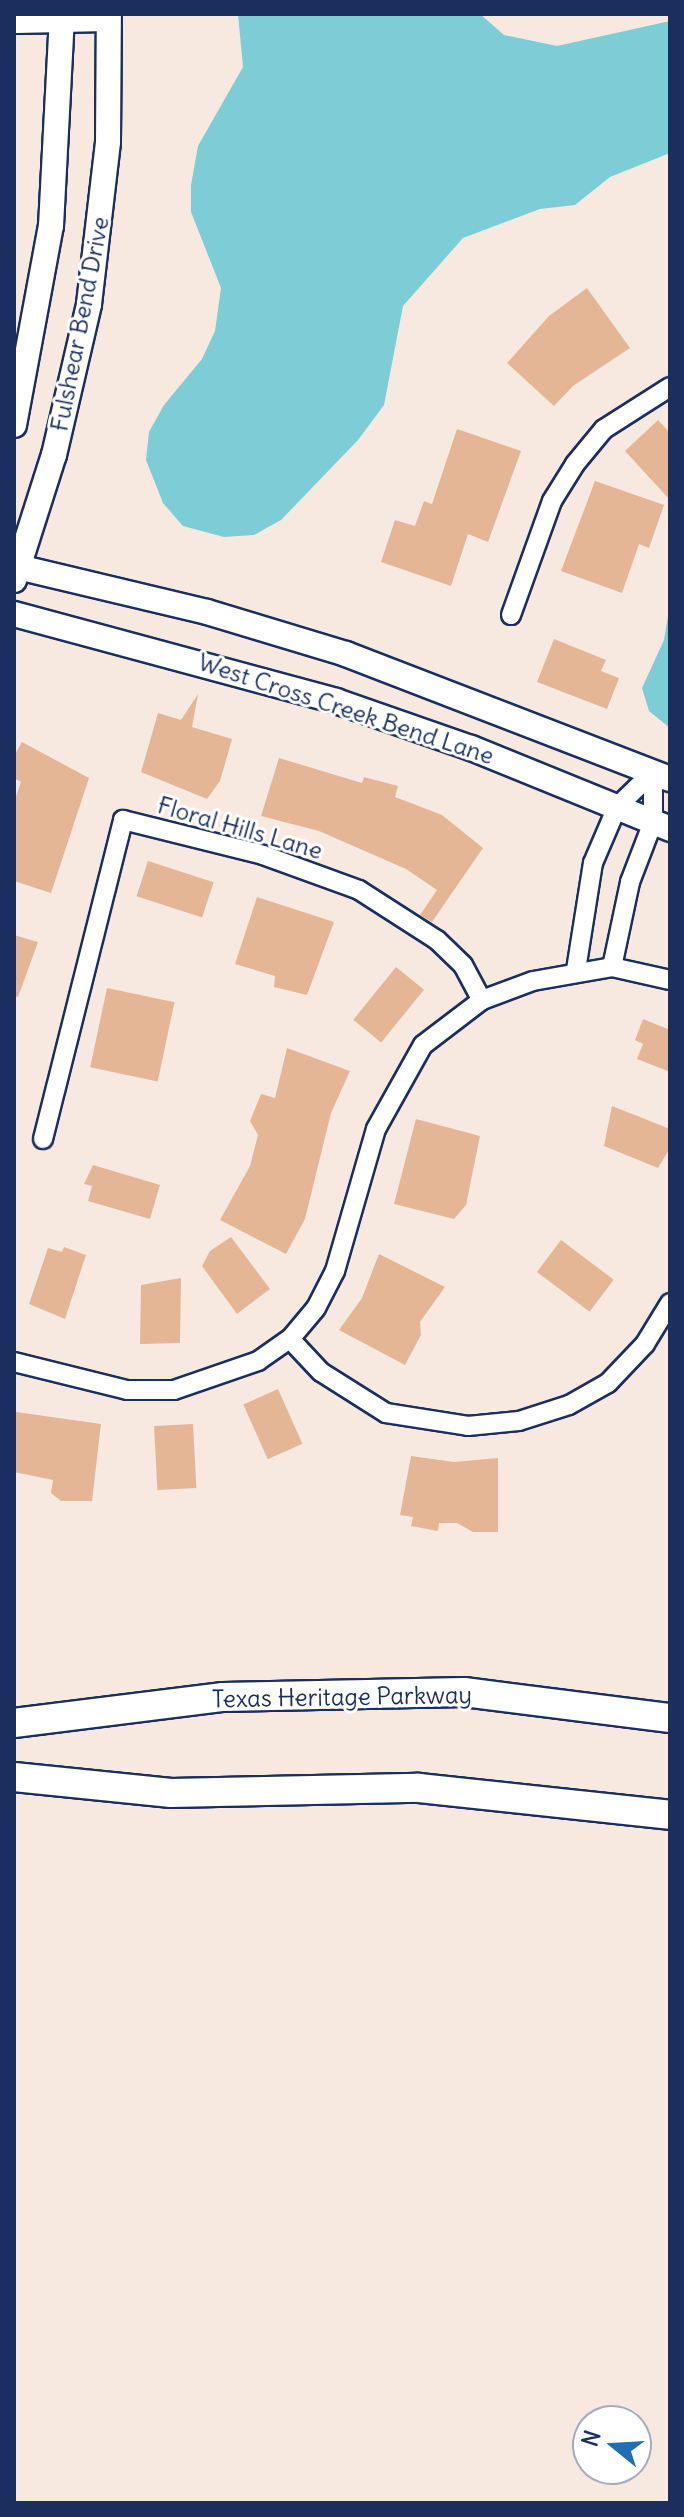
<!DOCTYPE html>
<style>
body{margin:0}
#map{position:relative;width:684px;height:2517px;overflow:hidden;background:#f7e9e0;font-family:Delius,sans-serif}
div>[style]{position:absolute}
[style*='--x']{left:calc(var(--x)*1px);top:calc(var(--y)*1px);width:calc(var(--w)*1px);rotate:calc(var(--a)*1deg)}
.water>*{inset:0;background:#7ccdd5}
.building>*{inset:0;background:#e5b696;transform-origin:0 0}
.roads{filter:drop-shadow(2px 0 #1b2f5e) drop-shadow(-2px 0 #1b2f5e) drop-shadow(0 2px #1b2f5e) drop-shadow(0 -2px #1b2f5e)}
.street>*{height:18px;margin:-9px;padding:0 9px;transform-origin:9px;border-radius:9px;background:#fff}
.secondary>*{height:24px;margin:-12px;padding:0 12px;transform-origin:12px;border-radius:12px;background:#fff}
.primary>*{height:28px;margin:-14px;padding:0 14px;transform-origin:14px;border-radius:14px;background:#fff}
span{translate:-50% -50%;white-space:nowrap;text-align:center;line-height:1.15;-webkit-text-stroke:6px #fff;paint-order:stroke}
.street-label{font-size:24px;color:#1b2f5e}
.frame{position:absolute;inset:0;border:16px solid #1b2f5e;pointer-events:none}
.north{position:absolute;left:572px;top:2405px;width:80px;height:80px;box-sizing:border-box;background:#fff;border:2px solid #a4acbf;border-radius:50%;rotate:288deg;font-size:22px;font-weight:700;line-height:32px;text-align:center;color:#1b2f5e}
.north::after{content:'';display:block;margin:auto;width:28px;height:36px;background:#1f6fb2;clip-path:polygon(50% 0,100% 100%,50% 72%,0 100%)}
</style>
<div id="map">
<div class="water">
<i style="clip-path:polygon(238px 14px,480px 14px,504px 35px,557px 46px,670px 21px,670px 153px,610px 177px,575px 205px,540px 209px,463px 238px,403px 306px,384px 405px,358px 440px,281px 520px,254px 535px,224px 537px,183px 526px,163px 503px,146px 460px,149px 432px,164px 405px,202px 359px,215px 331px,221px 288px,191px 212px,191px 185px,198px 146px,243px 67px)"></i>
<i style="clip-path:polygon(670px 604px,670px 728px,649px 711px,642px 688px,664px 640px)"></i>
</div>
<div class="building">
<i style="clip-path:polygon(587px 288px,630px 348px,573px 386px,554px 406px,507px 363px,549px 316px)"></i>
<i style="clip-path:polygon(658px 420px,670px 433px,670px 500px,625px 451px)"></i>
<i style="clip-path:polygon(457px 429px,521px 451px,488px 542px,468px 534px,451px 586px,381px 562px,395px 520px,415px 526px,424px 501px,432px 504px)"></i>
<i style="clip-path:polygon(595px 481px,664px 505px,649px 548px,639px 544px,622px 593px,561px 571px)"></i>
<i style="clip-path:polygon(554px 639px,606px 660px,601px 671px,619px 678px,607px 709px,537px 682px)"></i>
<i style="clip-path:polygon(198px 694px,192px 727px,232px 739px,220px 781px,207px 799px,141px 772px,158px 713px,181px 720px)"></i>
<i style="clip-path:polygon(22px 742px,89px 778px,51px 893px,14px 881px,14px 802px,21px 782px,14px 778px,14px 756px)"></i>
<i style="clip-path:polygon(279px 758px,362px 783px,364px 777px,398px 786px,395px 797px,442px 815px,483px 848px,432px 922px,420px 915px,437px 890px,406px 869px,319px 831px,261px 816px)"></i>
<i style="left:148px;top:861px;width:69px;height:37px;rotate:18deg"></i>
<i style="clip-path:polygon(257px 897px,334px 922px,307px 995px,274px 987px,275px 976px,235px 964px)"></i>
<i style="clip-path:polygon(14px 935px,38px 942px,18px 997px,14px 996px)"></i>
<i style="left:396px;top:967px;width:36px;height:68px;rotate:39deg"></i>
<i style="left:107px;top:988px;width:69px;height:81px;rotate:12deg"></i>
<i style="clip-path:polygon(643px 1019px,670px 1030px,670px 1072px,637px 1059px,643px 1044px,635px 1040px)"></i>
<i style="clip-path:polygon(287px 1048px,350px 1071px,331px 1113px,305px 1219px,286px 1254px,220px 1220px,250px 1166px,258px 1135px,250px 1121px,261px 1094px,275px 1098px)"></i>
<i style="clip-path:polygon(612px 1106px,670px 1129px,670px 1148px,658px 1168px,604px 1146px)"></i>
<i style="clip-path:polygon(416px 1119px,480px 1136px,466px 1205px,454px 1219px,394px 1204px)"></i>
<i style="clip-path:polygon(93px 1165px,160px 1185px,150px 1219px,88px 1201px,92px 1186px,84px 1184px)"></i>
<i style="clip-path:polygon(231px 1237px,270px 1289px,237px 1314px,202px 1266px,210px 1251px)"></i>
<i style="left:561px;top:1240px;width:66px;height:40px;rotate:37deg"></i>
<i style="clip-path:polygon(64px 1247px,86px 1255px,65px 1319px,29px 1304px,48px 1248px,62px 1252px)"></i>
<i style="clip-path:polygon(379px 1254px,445px 1287px,420px 1322px,421px 1335px,405px 1365px,339px 1330px,362px 1298px)"></i>
<i style="clip-path:polygon(181px 1278px,180px 1343px,140px 1344px,141px 1285px)"></i>
<i style="left:278px;top:1389px;width:60px;height:38px;rotate:66deg"></i>
<i style="clip-path:polygon(16px 1412px,101px 1424px,92px 1501px,61px 1501px,51px 1493px,53px 1480px,14px 1472px)"></i>
<i style="left:193px;top:1424px;width:64px;height:39px;rotate:87deg"></i>
<i style="clip-path:polygon(411px 1456px,454px 1462px,498px 1458px,498px 1532px,473px 1532px,457px 1523px,439px 1523px,438px 1531px,411px 1526px,413px 1517px,400px 1515px)"></i>
</div>
<div class="roads">
<div class="street">
<i style="--x:14;--y:24;--w:95;--a:-1.2"></i>
<i style="--x:511;--y:615;--w:121;--a:-70.2"></i>
<i style="--x:552;--y:501;--w:44;--a:-58.1"></i>
<i style="--x:575;--y:464;--w:45;--a:-50.4"></i>
<i style="--x:604;--y:429;--w:78;--a:-32.5"></i>
<i style="--x:612;--y:967;--w:87;--a:-78"></i>
<i style="--x:630;--y:882;--w:64;--a:-69"></i>
<i style="--x:653;--y:822;--w:50;--a:-90"></i>
<i style="--x:576;--y:970;--w:108;--a:-81"></i>
<i style="--x:593;--y:863;--w:61;--a:-66.8"></i>
<i style="--x:617;--y:807;--w:50;--a:-44.2"></i>
<i style="--x:43;--y:1139;--w:329;--a:-75.9"></i>
<i style="--x:123;--y:820;--w:144;--a:14"></i>
<i style="--x:263;--y:855;--w:102;--a:20"></i>
<i style="--x:359;--y:890;--w:93;--a:32.7"></i>
<i style="--x:437;--y:940;--w:36;--a:44"></i>
<i style="--x:463;--y:965;--w:40;--a:62"></i>
<i style="--x:290;--y:1339;--w:45;--a:46.8"></i>
<i style="--x:321;--y:1372;--w:77;--a:32.2"></i>
<i style="--x:386;--y:1413;--w:83;--a:9"></i>
<i style="--x:468;--y:1426;--w:51;--a:-5.6"></i>
<i style="--x:519;--y:1421;--w:52;--a:-17.7"></i>
<i style="--x:569;--y:1405;--w:45;--a:-29.4"></i>
<i style="--x:608;--y:1383;--w:54;--a:-46.5"></i>
<i style="--x:645;--y:1344;--w:48;--a:-58.6"></i>
<i style="--x:14;--y:1362;--w:116;--a:13.9"></i>
<i style="--x:127;--y:1390;--w:47;--a:0"></i>
<i style="--x:174;--y:1390;--w:89;--a:-19"></i>
<i style="--x:258;--y:1361;--w:39;--a:-35"></i>
<i style="--x:290;--y:1339;--w:40;--a:-50"></i>
<i style="--x:316;--y:1308;--w:42;--a:-62.8"></i>
<i style="--x:335;--y:1271;--w:148;--a:-73.9"></i>
<i style="--x:376;--y:1129;--w:96;--a:-60.8"></i>
<i style="--x:423;--y:1045;--w:74;--a:-37.3"></i>
<i style="--x:482;--y:1000;--w:54;--a:-20.4"></i>
<i style="--x:533;--y:981;--w:80;--a:-10"></i>
<i style="--x:612;--y:967;--w:59;--a:12.6"></i>
</div>
<div class="secondary">
<i style="--x:14;--y:425;--w:202;--a:-79.5"></i>
<i style="--x:51;--y:226;--w:212;--a:-87"></i>
<i style="--x:14;--y:566;--w:198;--a:13.4"></i>
<i style="--x:207;--y:612;--w:145;--a:16.8"></i>
<i style="--x:346;--y:654;--w:347;--a:21.1"></i>
<i style="--x:14;--y:580;--w:131;--a:-72.3"></i>
<i style="--x:54;--y:455;--w:155;--a:-76.9"></i>
<i style="--x:89;--y:304;--w:163;--a:-83.3"></i>
<i style="--x:108;--y:142;--w:128;--a:-89.6"></i>
<i style="--x:14;--y:614;--w:334;--a:15.1"></i>
<i style="--x:336;--y:701;--w:143;--a:19.2"></i>
<i style="--x:471;--y:748;--w:215;--a:22.1"></i>
</div>
<div class="primary">
<i style="--x:14;--y:1723;--w:211;--a:-7.1"></i>
<i style="--x:223;--y:1697;--w:241;--a:-1.2"></i>
<i style="--x:464;--y:1692;--w:208;--a:7.2"></i>
<i style="--x:14;--y:1777;--w:158;--a:5.8"></i>
<i style="--x:171;--y:1793;--w:248;--a:-1.2"></i>
<i style="--x:419;--y:1788;--w:252;--a:6.1"></i>
</div>
</div>
<div class="street-label">
<span style="left:80px;top:324px;rotate:-79deg">Fulshear Bend Drive</span>
<span style="left:346px;top:709px;rotate:18deg">West Cross Creek Bend Lane</span>
<span style="left:240px;top:828px;rotate:16deg">Floral Hills Lane</span>
<span style="left:342px;top:1697px;rotate:-1deg">Texas Heritage Parkway</span>
</div>
<div class="frame"></div>
<div class="north">N</div>
</div>
